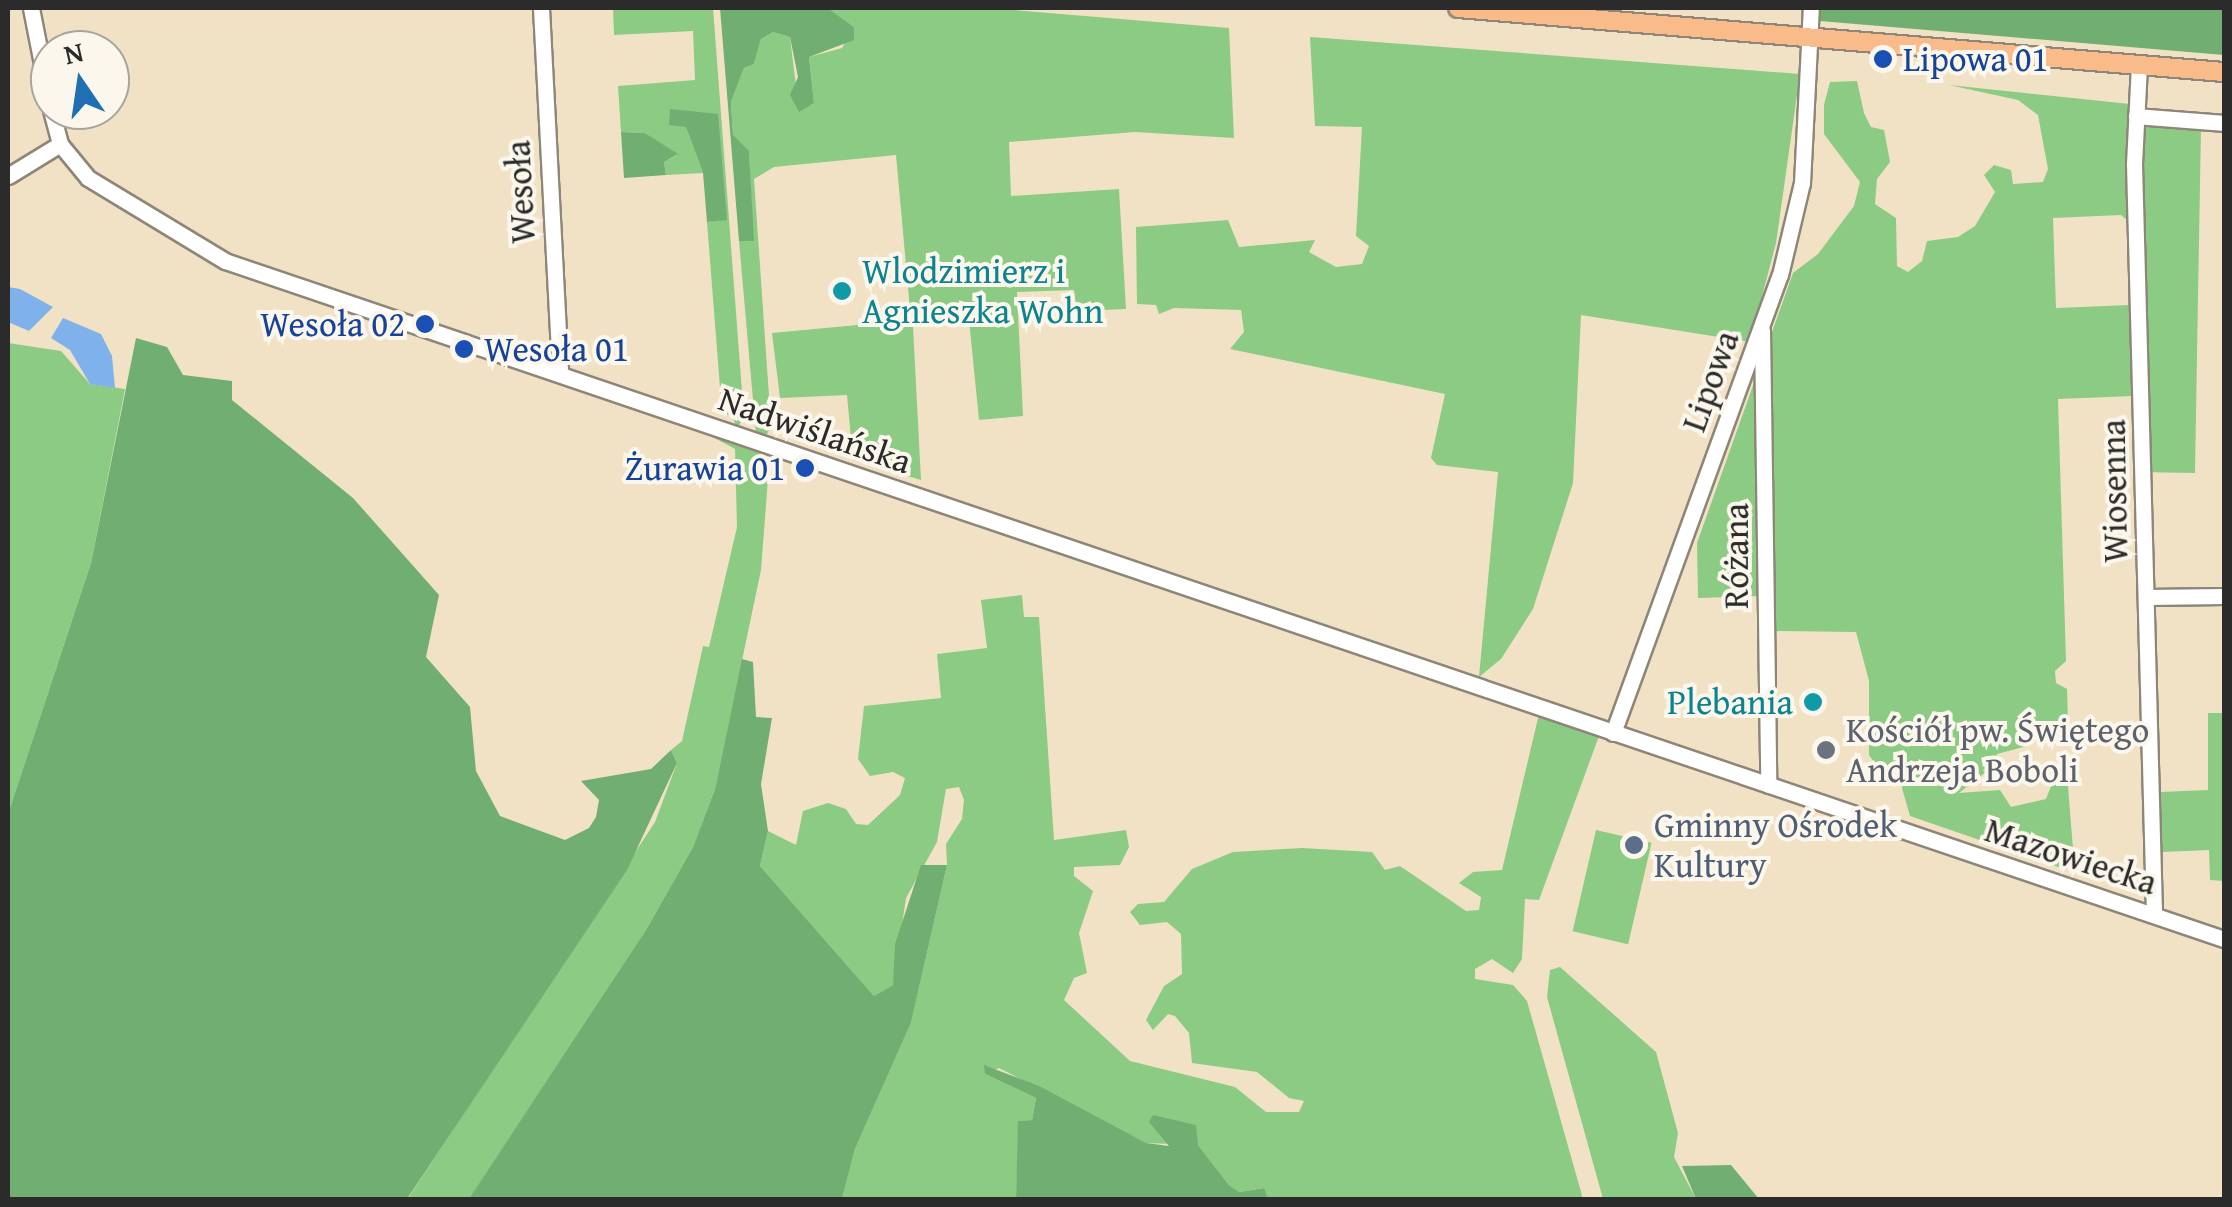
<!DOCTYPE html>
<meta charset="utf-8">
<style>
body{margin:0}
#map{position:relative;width:2232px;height:1207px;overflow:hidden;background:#f2e2c5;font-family:"Gentium Book Plus",serif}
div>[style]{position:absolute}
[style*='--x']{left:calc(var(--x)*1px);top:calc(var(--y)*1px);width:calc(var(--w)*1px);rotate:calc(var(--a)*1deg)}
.green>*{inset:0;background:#8bcb83;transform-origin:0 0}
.forest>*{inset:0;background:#70af71}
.water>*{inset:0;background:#7fb1eb}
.roads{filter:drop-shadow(2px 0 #8e8678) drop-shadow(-2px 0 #8e8678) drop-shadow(0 2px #8e8678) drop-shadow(0 -2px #8e8678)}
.minor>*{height:15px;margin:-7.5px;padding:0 7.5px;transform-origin:7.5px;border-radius:7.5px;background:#fff}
.major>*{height:18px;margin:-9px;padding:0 9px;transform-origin:9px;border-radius:9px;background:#fabb8b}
.dots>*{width:28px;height:28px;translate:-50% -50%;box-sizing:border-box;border:5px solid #fbf7ec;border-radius:50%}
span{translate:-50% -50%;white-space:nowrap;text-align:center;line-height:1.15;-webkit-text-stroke:8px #fbf7ec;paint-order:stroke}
.transit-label{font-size:35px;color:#164399}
.left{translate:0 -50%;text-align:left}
.right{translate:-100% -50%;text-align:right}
.street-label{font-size:35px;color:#2b2b2b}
.culture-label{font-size:35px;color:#0d838f}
.worship-label{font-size:35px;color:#5b616d}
.service-label{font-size:35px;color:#4e5e75}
.frame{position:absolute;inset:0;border:10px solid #2b2b2b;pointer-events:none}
.north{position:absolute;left:30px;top:30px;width:100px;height:100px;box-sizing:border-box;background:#fbf7ec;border:2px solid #a8a59f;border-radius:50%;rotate:347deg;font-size:28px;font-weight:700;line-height:40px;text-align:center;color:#2b2b2b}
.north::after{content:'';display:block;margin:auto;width:35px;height:45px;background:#1f6fb2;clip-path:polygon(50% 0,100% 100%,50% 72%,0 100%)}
</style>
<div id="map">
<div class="green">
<i style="clip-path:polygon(613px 8px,713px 8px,744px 418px,737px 428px,732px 416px,722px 413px,707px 222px,727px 219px,686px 127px,703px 173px,666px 175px,664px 162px,677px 155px,645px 133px,621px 132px,618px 86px,695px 80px,693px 31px,614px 35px)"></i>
<i style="clip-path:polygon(828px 8px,990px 8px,1229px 28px,1234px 138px,1135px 132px,1009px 142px,1011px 196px,1119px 189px,1126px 309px,1077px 311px,1074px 290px,1017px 292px,1023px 416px,979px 420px,969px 320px,913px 326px,921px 480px,853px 460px,847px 395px,780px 398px,772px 333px,911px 320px,896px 155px,774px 167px,754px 179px,771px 425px,765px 439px,756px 434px,739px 241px,753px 241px,749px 152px,733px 136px,731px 102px,744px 68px,754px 64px,761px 39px,773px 32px,790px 37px,799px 111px,814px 103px,809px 57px,842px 48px,854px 27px)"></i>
<i style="clip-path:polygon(1310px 37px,1800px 74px,1776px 243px,1750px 342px,1581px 315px,1573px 483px,1533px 609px,1501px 659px,1479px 677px,1498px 472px,1437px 465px,1431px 458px,1445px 394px,1230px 349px,1244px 332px,1241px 310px,1174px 308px,1159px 314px,1156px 305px,1137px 304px,1136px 227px,1228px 220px,1239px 247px,1315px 240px,1309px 252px,1336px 267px,1362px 264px,1369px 246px,1356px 236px,1362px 127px,1315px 126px)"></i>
<i style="clip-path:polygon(1857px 81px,1864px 113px,1871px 127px,1884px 130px,1890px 162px,1877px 179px,1875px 204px,1896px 218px,1897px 266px,1908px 272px,1922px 261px,1927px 241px,1958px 237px,1975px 226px,1995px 192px,1984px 175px,1994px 165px,2011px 170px,2013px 184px,2043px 182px,2048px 169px,2038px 115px,2018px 100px,1949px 85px,2130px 104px,2128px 221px,2121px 215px,2053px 218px,2056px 308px,2130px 305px,2133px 396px,2058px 399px,2066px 661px,2055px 671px,2056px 683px,2067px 689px,2068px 722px,2034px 735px,2027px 746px,1997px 754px,1991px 768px,1959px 793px,2000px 790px,2011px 807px,2046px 799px,2055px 776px,2067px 774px,2073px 849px,2067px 870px,1910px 816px,1896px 767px,1876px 765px,1869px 755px,1869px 681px,1856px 632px,1769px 631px,1762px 596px,1698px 598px,1697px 543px,1793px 273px,1818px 254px,1854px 206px,1860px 182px,1824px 134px,1824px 105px,1830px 82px)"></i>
<i style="left:2143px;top:126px;width:58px;height:346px;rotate:1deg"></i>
<i style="clip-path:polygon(8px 343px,61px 351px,90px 384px,125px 389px,91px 563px,8px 814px)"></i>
<i style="clip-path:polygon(696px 428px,759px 449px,763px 465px,769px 466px,761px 570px,715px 789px,693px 847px,646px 930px,471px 1199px,407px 1200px,655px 822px,677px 763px,671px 750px,682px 741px,703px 646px,709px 647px,737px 527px,735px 449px)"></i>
<i style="clip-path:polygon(1022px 595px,1024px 617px,1039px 617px,1054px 840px,1126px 830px,1129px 847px,1120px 865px,1074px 867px,1074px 876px,1093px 891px,1079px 933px,1087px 973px,1074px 978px,1064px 1000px,1130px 1061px,1235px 1087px,1266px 1112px,1299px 1112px,1304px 1101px,1289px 1098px,1257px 1072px,1192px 1063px,1189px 1033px,1175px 1016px,1168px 1014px,1153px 1030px,1146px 1020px,1164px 986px,1182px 974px,1181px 934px,1167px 922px,1140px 925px,1130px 912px,1138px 904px,1164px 902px,1192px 869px,1233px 852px,1302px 848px,1372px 852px,1385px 870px,1400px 866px,1466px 911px,1479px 910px,1481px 897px,1459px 883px,1473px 872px,1502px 870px,1539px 714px,1599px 736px,1539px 900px,1525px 899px,1522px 959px,1513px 973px,1492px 959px,1475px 969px,1475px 979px,1513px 985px,1527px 1001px,1583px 1199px,1268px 1199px,1263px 1188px,1239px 1192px,1229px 1185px,1198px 1145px,1146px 1143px,999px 1068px,985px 1074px,1036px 1098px,1032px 1120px,1019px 1121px,1016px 1199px,842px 1199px,855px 1149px,911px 1023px,947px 865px,946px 844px,962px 819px,964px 800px,959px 787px,946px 789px,937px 842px,906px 898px,893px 985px,874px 996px,760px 866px,768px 831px,796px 845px,803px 811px,828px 803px,846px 809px,856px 824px,868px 825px,900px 795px,905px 778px,893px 772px,870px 776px,858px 759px,864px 706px,941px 698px,937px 654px,987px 648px,981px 600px)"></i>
<i style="clip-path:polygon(2208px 713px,2224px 713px,2224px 881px,2210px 880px,2209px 850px,2162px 852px,2160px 792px,2208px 790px)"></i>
<i style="left:1596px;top:830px;width:57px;height:104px;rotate:13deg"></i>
<i style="clip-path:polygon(1560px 967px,1656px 1052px,1678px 1133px,1674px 1157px,1696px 1199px,1603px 1199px,1547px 997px,1550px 970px)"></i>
</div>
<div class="forest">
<i style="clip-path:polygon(720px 8px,828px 8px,854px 27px,854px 40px,809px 57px,814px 103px,799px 112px,790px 95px,798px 77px,790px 37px,773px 32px,761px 39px,754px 64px,744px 68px,731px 102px,733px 135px,749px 151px,754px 241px,739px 241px)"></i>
<i style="clip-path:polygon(1818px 8px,2224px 8px,2224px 55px,1820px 21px)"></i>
<i style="clip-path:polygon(670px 109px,718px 114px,727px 220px,707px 222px,703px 173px,686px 127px,669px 125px)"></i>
<i style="clip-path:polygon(621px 132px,645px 133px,678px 154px,664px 162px,666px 175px,624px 178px)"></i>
<i style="clip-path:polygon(136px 338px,167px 347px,183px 375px,232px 381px,232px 400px,353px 498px,439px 595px,426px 657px,470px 707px,476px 771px,500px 816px,565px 840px,589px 828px,596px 817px,599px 800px,581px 781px,651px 769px,671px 750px,677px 763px,627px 870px,407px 1199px,8px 1199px,8px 814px,91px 563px)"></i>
<i style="clip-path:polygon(742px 659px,753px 662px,756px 717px,772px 718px,761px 784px,768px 831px,760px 866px,874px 996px,893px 985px,895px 944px,921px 865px,947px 865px,911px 1023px,855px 1149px,842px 1199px,469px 1199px,646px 930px,693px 847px,715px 789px)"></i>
<i style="clip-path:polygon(984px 1065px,1039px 1086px,1146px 1143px,1169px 1146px,1149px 1122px,1153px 1115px,1196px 1125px,1198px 1145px,1229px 1185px,1239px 1192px,1264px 1188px,1268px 1199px,1016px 1199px,1018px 1121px,1032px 1120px,1036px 1098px,985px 1074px)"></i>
<i style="clip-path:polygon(1731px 1165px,1759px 1199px,1696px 1199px,1682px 1166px)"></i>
</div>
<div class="water">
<i style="clip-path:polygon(8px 287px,20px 289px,53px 307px,29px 331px,8px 322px)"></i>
<i style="clip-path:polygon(63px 318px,101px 334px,112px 356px,115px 388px,90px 384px,70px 350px,51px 338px)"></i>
</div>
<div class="roads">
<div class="minor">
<i style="--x:31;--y:8;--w:99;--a:78.9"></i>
<i style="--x:541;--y:8;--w:366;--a:87"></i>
<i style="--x:2139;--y:65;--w:99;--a:92.9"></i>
<i style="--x:2134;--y:164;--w:751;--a:88.47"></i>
<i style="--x:51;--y:110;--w:35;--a:75"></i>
<i style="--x:60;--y:144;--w:44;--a:50.5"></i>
<i style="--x:88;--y:178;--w:160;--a:31.2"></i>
<i style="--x:225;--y:261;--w:2111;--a:18.74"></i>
<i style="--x:2136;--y:116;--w:88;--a:4.5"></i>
<i style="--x:8;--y:176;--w:61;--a:-31.6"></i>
<i style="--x:1762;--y:330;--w:455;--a:89.2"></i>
<i style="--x:2146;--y:597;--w:78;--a:-0.7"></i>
<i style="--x:1613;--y:733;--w:487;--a:-70"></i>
<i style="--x:1780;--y:275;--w:95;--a:-76.6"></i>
<i style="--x:1802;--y:183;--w:175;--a:-87.1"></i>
</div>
<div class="major">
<i style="--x:1458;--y:8;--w:769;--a:4.78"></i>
</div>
</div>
<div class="dots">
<i style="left:1883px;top:59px;background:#1a4fb4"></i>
<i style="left:842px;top:291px;background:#0f9aa8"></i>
<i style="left:425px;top:324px;background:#1a4fb4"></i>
<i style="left:464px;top:349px;background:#1a4fb4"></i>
<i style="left:805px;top:468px;background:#1a4fb4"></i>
<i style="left:1813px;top:702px;background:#0f9aa8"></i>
<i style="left:1826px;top:750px;background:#6b7280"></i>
<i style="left:1634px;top:845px;background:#5c6f8a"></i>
</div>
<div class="transit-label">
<span class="left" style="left:1903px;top:59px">Lipowa 01</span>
<span class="right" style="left:405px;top:324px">Wesoła 02</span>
<span class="left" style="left:484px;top:349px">Wesoła 01</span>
<span class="right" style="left:785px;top:468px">Żurawia 01</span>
</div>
<div class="street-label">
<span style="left:520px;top:192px;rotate:-93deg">Wesoła</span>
<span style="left:1710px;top:381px;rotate:-70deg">Lipowa</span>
<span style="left:815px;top:430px;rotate:19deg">Nadwiślańska</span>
<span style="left:2114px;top:491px;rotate:-91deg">Wiosenna</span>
<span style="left:1736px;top:556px;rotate:-90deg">Różana</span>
<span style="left:2071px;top:856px;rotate:18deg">Mazowiecka</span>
</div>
<div class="culture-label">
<span class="left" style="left:862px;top:291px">Wlodzimierz i<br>Agnieszka Wohn</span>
<span class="right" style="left:1793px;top:702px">Plebania</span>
</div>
<div class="worship-label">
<span class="left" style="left:1846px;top:750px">Kościół pw. Świętego<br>Andrzeja Boboli</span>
</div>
<div class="service-label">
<span class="left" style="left:1654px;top:845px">Gminny Ośrodek<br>Kultury</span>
</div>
<div class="frame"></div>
<div class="north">N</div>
</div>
